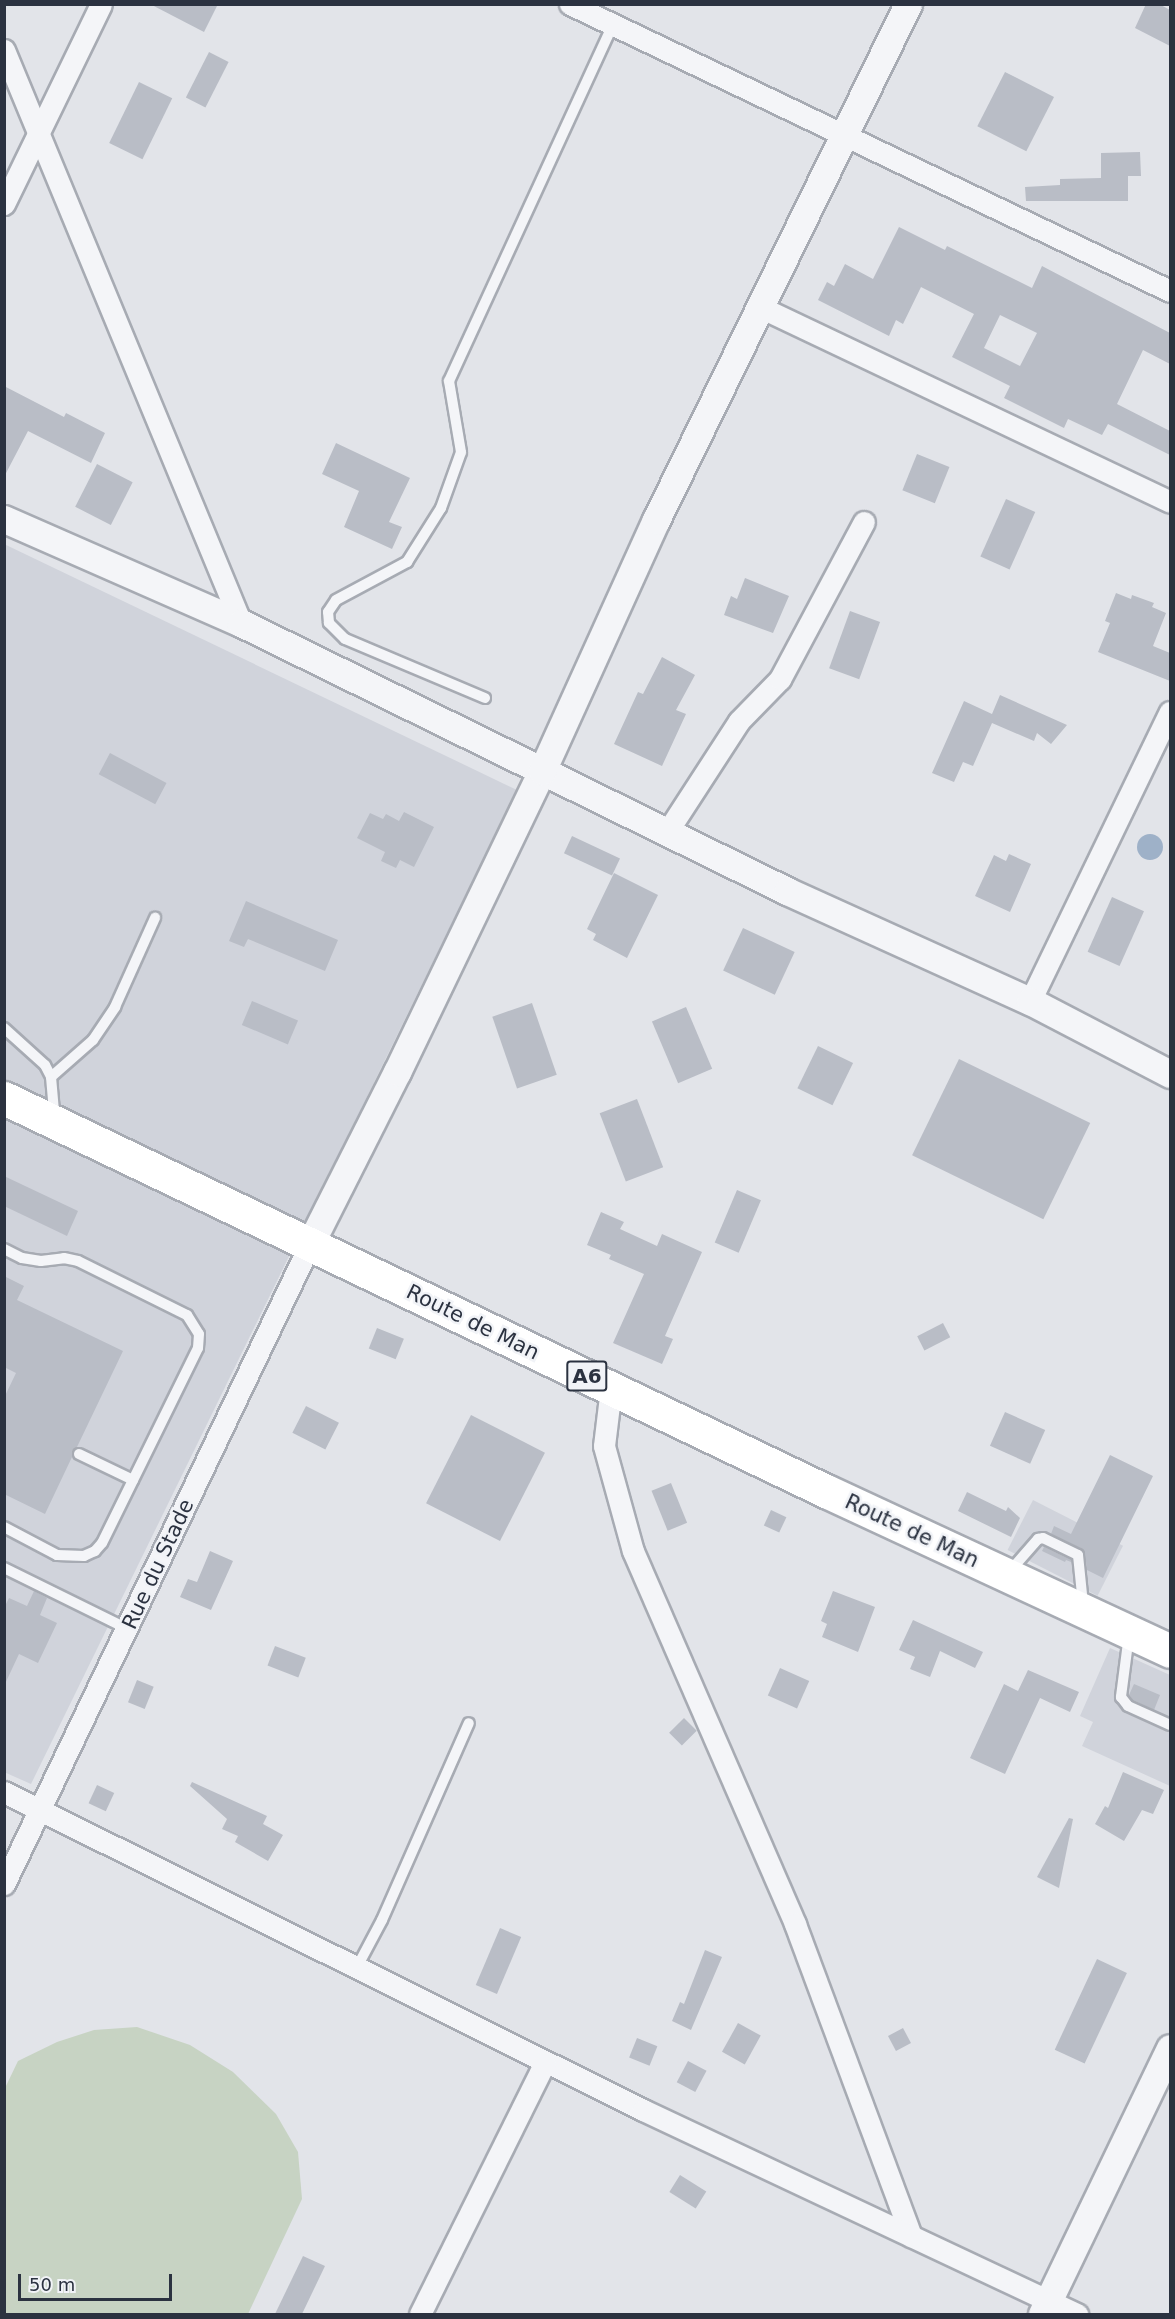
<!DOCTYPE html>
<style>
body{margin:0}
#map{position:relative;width:1175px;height:2319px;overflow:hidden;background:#e2e4e9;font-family:"DejaVu Sans",sans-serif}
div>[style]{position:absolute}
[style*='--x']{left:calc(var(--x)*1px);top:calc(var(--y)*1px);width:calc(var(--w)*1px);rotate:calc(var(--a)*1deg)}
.built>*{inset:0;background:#d0d3db;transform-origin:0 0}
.green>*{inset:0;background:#c7d3c3}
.water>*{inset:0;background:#9eb1c8}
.round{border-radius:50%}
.building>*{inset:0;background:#b9bdc6;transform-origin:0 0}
.roads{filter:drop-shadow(2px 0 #a7abb3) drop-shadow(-2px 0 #a7abb3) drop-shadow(0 2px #a7abb3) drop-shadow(0 -2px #a7abb3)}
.service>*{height:10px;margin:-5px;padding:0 5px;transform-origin:5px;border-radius:5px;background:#f4f5f8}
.minor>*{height:21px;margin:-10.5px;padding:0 10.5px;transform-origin:10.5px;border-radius:10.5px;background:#f4f5f8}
.tertiary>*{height:27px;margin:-13.5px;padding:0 13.5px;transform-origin:13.5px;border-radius:13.5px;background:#f4f5f8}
.trunk>*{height:33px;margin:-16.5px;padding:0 16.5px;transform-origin:16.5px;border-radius:16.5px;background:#fff}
span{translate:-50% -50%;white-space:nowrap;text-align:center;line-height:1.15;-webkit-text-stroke:5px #f1f3f7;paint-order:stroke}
.shield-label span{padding:2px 4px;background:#f1f3f7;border:2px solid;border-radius:4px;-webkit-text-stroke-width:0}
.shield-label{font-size:20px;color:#2b3240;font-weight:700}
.street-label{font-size:21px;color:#2b3240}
.frame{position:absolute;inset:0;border:6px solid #2b3240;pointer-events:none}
.scale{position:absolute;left:18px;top:2274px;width:154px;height:27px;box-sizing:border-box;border:3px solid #2b3240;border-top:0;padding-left:8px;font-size:18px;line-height:21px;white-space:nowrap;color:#2b3240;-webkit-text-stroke:4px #f1f3f7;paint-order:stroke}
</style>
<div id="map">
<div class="built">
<i style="clip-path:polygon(4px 544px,517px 790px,31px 1784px,4px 1772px)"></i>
<i style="left:1033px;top:1500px;width:101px;height:56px;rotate:27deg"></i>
<i style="clip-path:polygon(1110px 1648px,1170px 1675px,1170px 1786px,1082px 1746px,1093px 1722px,1080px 1716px)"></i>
</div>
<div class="green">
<i style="clip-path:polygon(137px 2027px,190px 2045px,233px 2072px,276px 2114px,298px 2152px,302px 2199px,248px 2314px,5px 2314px,5px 2088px,18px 2061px,57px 2042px,94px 2030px)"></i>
</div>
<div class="water">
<i class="round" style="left:1137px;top:834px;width:26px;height:26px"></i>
</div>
<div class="building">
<i style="clip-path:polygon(150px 4px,218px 4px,204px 32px)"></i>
<i style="clip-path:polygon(1146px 4px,1159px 4px,1170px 10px,1170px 46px,1135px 28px)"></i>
<i style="left:209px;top:52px;width:22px;height:51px;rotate:27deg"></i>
<i style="left:1005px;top:72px;width:55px;height:61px;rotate:27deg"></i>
<i style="left:139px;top:82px;width:37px;height:68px;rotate:26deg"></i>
<i style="clip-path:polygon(1140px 152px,1141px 176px,1128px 176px,1128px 201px,1026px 201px,1025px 187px,1060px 185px,1060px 179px,1101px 178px,1101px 153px)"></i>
<i style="clip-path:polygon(evenodd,899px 227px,945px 250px,947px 246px,1032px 288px,1042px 266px,1170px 333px,1170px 364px,1143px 350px,1117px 404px,1170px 431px,1170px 455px,1108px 424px,1102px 435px,1068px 419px,1064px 428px,1004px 398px,1010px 386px,952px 357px,974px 314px,921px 287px,903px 324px,896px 320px,889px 336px,818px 300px,827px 282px,834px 286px,845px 264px,873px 279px,899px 227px,1000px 315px,1037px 333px,1020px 366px,984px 348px,1000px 315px)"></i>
<i style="clip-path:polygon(4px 386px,64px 417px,66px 413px,105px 433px,91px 463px,28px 431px,4px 477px)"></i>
<i style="clip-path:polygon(336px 443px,410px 478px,389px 522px,402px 527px,392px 549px,344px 527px,359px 491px,322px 474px)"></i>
<i style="left:917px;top:454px;width:35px;height:39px;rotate:22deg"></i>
<i style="left:97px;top:464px;width:40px;height:48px;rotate:27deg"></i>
<i style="left:1006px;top:499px;width:32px;height:63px;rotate:24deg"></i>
<i style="clip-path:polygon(745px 578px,789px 596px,773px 633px,724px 615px,731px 596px,737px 599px)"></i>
<i style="clip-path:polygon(1116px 593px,1131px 599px,1132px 595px,1154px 603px,1152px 607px,1166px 613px,1153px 646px,1170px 653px,1170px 681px,1098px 652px,1110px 623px,1105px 621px)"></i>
<i style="left:850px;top:611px;width:32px;height:61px;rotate:20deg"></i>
<i style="clip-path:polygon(662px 657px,695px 675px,676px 710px,686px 714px,662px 766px,614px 744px,638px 692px,643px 694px)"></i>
<i style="clip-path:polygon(1000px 695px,1067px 725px,1051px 744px,1037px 733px,1034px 741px,992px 723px,973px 766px,963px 762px,954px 782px,932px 773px,964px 701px,992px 714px)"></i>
<i style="left:110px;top:753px;width:64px;height:24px;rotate:28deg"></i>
<i style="clip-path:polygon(404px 812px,434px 827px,414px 867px,400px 860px,396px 868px,381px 861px,385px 852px,357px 838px,370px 813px,383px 819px,386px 814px,399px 821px)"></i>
<i style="left:572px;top:836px;width:53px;height:19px;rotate:25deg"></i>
<i style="clip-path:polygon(1009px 854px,1031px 864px,1010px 912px,975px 896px,994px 855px,1006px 861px)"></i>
<i style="clip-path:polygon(614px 873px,658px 895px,627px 958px,593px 940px,596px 934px,587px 929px)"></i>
<i style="left:1112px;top:897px;width:35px;height:60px;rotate:24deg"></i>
<i style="clip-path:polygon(246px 901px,338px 940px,325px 971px,248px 939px,244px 947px,229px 941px)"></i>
<i style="left:743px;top:928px;width:57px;height:47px;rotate:25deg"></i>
<i style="left:252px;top:1001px;width:50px;height:26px;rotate:23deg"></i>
<i style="left:532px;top:1003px;width:76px;height:42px;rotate:71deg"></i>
<i style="left:686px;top:1007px;width:67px;height:37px;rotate:67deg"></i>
<i style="left:818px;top:1046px;width:39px;height:47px;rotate:26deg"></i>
<i style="left:959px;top:1059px;width:146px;height:107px;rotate:26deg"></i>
<i style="left:637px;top:1099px;width:73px;height:40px;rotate:69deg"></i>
<i style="clip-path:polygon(4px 1176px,78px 1211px,67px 1236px,4px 1206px)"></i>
<i style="left:737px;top:1190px;width:26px;height:57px;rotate:23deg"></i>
<i style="clip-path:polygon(601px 1212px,624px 1222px,620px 1229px,657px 1246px,662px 1234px,702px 1252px,665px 1336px,673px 1339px,662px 1364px,613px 1343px,644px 1274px,609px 1259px,611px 1255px,587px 1245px)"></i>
<i style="clip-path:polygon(4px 1276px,24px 1286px,17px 1300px,123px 1351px,77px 1447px,72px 1451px,72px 1457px,45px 1514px,4px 1494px,4px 1398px,16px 1373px,4px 1367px)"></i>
<i style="left:943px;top:1323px;width:16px;height:29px;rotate:63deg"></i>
<i style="left:377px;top:1328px;width:29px;height:22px;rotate:22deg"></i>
<i style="left:306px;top:1406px;width:37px;height:30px;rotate:27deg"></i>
<i style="left:1005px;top:1412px;width:44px;height:37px;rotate:24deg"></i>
<i style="left:471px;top:1415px;width:83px;height:99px;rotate:27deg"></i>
<i style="clip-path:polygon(1110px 1455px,1153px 1476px,1103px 1578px,1087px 1570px,1085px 1554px,1082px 1549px,1051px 1534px,1054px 1526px,1071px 1534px)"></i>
<i style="left:671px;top:1483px;width:43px;height:21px;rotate:68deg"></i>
<i style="clip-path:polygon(967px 1492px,1006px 1511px,1008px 1507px,1020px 1518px,1011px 1537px,958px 1511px)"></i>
<i style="left:771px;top:1510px;width:17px;height:17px;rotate:25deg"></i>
<i style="clip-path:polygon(1044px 1547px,1071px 1560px,1071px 1562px,1066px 1560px,1065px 1562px,1042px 1551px)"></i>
<i style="clip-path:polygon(210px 1551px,233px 1561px,211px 1610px,180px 1597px,188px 1579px,197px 1582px)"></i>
<i style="clip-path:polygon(34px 1591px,47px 1598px,40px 1615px,57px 1623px,38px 1663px,19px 1654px,4px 1686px,4px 1608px,9px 1598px,27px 1606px)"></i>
<i style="clip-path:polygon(833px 1591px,875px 1607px,858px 1652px,822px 1637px,827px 1624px,821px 1621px)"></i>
<i style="clip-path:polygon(913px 1620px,983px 1652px,975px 1668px,940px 1651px,930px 1677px,910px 1669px,915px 1657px,899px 1650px)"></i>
<i style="left:275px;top:1646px;width:33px;height:21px;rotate:21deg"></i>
<i style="left:780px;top:1668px;width:32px;height:30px;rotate:24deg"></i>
<i style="clip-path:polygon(1028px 1670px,1079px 1692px,1070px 1712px,1040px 1698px,1005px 1774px,970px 1758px,1004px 1684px,1018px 1691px)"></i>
<i style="left:137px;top:1680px;width:18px;height:24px;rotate:22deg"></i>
<i style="clip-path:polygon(1134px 1684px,1160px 1695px,1154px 1710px,1133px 1700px,1129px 1695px)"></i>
<i style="left:684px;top:1718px;width:18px;height:21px;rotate:45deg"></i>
<i style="clip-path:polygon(1123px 1772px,1164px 1790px,1153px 1814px,1142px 1810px,1124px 1841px,1095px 1824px,1105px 1806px,1108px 1808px)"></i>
<i style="clip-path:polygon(192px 1782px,267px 1816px,263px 1824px,283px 1835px,268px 1861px,235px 1842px,238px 1836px,222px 1829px,227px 1819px,190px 1786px)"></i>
<i style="left:97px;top:1785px;width:19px;height:20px;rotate:25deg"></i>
<i style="clip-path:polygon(1069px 1818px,1073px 1819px,1059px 1888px,1037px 1877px)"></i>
<i style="left:500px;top:1928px;width:23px;height:62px;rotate:23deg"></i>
<i style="clip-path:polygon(705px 1950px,722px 1957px,691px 2030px,672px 2021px,680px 2002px,684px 2004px)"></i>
<i style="left:1097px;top:1959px;width:33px;height:100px;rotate:25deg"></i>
<i style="left:738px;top:2023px;width:26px;height:33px;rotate:29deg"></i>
<i style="left:903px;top:2028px;width:17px;height:17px;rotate:62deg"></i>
<i style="left:637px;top:2038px;width:22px;height:21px;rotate:22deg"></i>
<i style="left:688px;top:2061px;width:21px;height:24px;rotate:28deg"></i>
<i style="left:680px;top:2175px;width:31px;height:20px;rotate:32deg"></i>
<i style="clip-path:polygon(303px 2256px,325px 2266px,302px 2314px,275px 2314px)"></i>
</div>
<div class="roads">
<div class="service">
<i style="--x:485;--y:698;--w:152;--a:-157.1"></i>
<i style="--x:345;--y:639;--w:23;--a:-135"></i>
<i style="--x:329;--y:623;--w:11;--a:-95"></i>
<i style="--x:328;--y:612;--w:14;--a:-56"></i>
<i style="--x:336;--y:600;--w:81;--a:-28.2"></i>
<i style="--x:407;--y:562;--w:64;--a:-57.8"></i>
<i style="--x:441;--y:508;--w:59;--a:-70.3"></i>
<i style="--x:461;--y:452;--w:72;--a:-99.6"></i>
<i style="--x:449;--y:381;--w:392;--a:-65.3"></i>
<i style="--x:4;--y:1028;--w:55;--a:42.1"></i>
<i style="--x:45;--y:1065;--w:13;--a:63"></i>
<i style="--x:51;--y:1077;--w:38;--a:85"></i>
<i style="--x:51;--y:1077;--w:56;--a:-41.4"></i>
<i style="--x:93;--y:1040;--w:40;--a:-56"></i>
<i style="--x:115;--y:1007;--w:98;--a:-65.8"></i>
<i style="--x:4;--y:1249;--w:20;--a:27"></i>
<i style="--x:22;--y:1258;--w:19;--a:9"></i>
<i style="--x:41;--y:1261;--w:23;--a:-7"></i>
<i style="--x:64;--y:1258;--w:14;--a:12"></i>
<i style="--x:78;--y:1261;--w:122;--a:26.4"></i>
<i style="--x:187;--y:1315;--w:22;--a:58"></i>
<i style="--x:199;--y:1334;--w:14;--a:94"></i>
<i style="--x:198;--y:1348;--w:217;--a:116.2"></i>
<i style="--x:102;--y:1543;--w:11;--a:131"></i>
<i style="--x:95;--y:1551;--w:12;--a:156"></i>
<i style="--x:84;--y:1556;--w:27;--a:-178"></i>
<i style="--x:57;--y:1555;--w:60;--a:-152.2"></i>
<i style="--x:79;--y:1454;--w:60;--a:25.7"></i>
<i style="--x:4;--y:1568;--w:138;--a:26.2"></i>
<i style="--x:1010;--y:1571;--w:43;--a:-48.8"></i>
<i style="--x:1038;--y:1539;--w:5;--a:-11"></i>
<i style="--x:1043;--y:1538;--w:39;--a:26"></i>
<i style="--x:1078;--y:1555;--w:49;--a:84.2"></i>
<i style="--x:1129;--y:1635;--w:63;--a:97.4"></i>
<i style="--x:1121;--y:1697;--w:11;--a:52"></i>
<i style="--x:1128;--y:1706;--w:46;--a:24.3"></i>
<i style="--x:356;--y:1969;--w:55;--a:-62"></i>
<i style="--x:382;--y:1920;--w:215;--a:-66.2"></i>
</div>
<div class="minor">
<i style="--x:570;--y:4;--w:665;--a:25.56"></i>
<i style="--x:4;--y:50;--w:620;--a:67.53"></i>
<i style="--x:4;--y:204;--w:222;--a:-64.1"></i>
<i style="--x:760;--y:307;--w:454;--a:25.4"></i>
<i style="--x:667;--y:832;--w:132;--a:-57"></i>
<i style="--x:739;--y:721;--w:59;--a:-45.7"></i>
<i style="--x:780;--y:679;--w:178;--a:-61.9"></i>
<i style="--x:1030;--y:1001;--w:321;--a:-64.2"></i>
<i style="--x:611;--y:1388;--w:58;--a:96.9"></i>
<i style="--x:604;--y:1446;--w:109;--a:74.6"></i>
<i style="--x:633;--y:1551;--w:407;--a:66.5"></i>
<i style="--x:795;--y:1924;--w:333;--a:69.6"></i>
<i style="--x:4;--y:1792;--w:714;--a:26.46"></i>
<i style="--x:643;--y:2110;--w:480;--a:25.2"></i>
<i style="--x:4;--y:1884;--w:709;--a:-64.45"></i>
<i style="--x:420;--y:2314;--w:281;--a:-63.6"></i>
</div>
<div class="tertiary">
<i style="--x:4;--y:519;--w:259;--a:23.7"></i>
<i style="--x:241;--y:623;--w:608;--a:26.14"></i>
<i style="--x:787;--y:891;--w:267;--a:24.4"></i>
<i style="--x:1030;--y:1001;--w:158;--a:27.5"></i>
<i style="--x:310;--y:1244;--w:193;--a:-63.2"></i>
<i style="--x:397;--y:1072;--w:334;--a:-64.3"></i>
<i style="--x:542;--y:771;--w:276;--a:-65.6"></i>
<i style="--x:656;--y:520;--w:574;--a:-63.97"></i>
<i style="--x:1042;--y:2314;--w:295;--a:-64.3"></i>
</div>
<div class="trunk">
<i style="--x:4;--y:1098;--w:913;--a:25.56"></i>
<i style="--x:828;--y:1492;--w:377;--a:24.9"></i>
</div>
</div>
<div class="shield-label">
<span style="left:587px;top:1376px">A6</span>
</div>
<div class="street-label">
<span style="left:473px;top:1322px;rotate:26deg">Route de Man</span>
<span style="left:912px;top:1531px;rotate:25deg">Route de Man</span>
<span style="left:158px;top:1564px;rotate:-65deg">Rue du Stade</span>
</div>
<div class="frame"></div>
<div class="scale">50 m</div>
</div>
